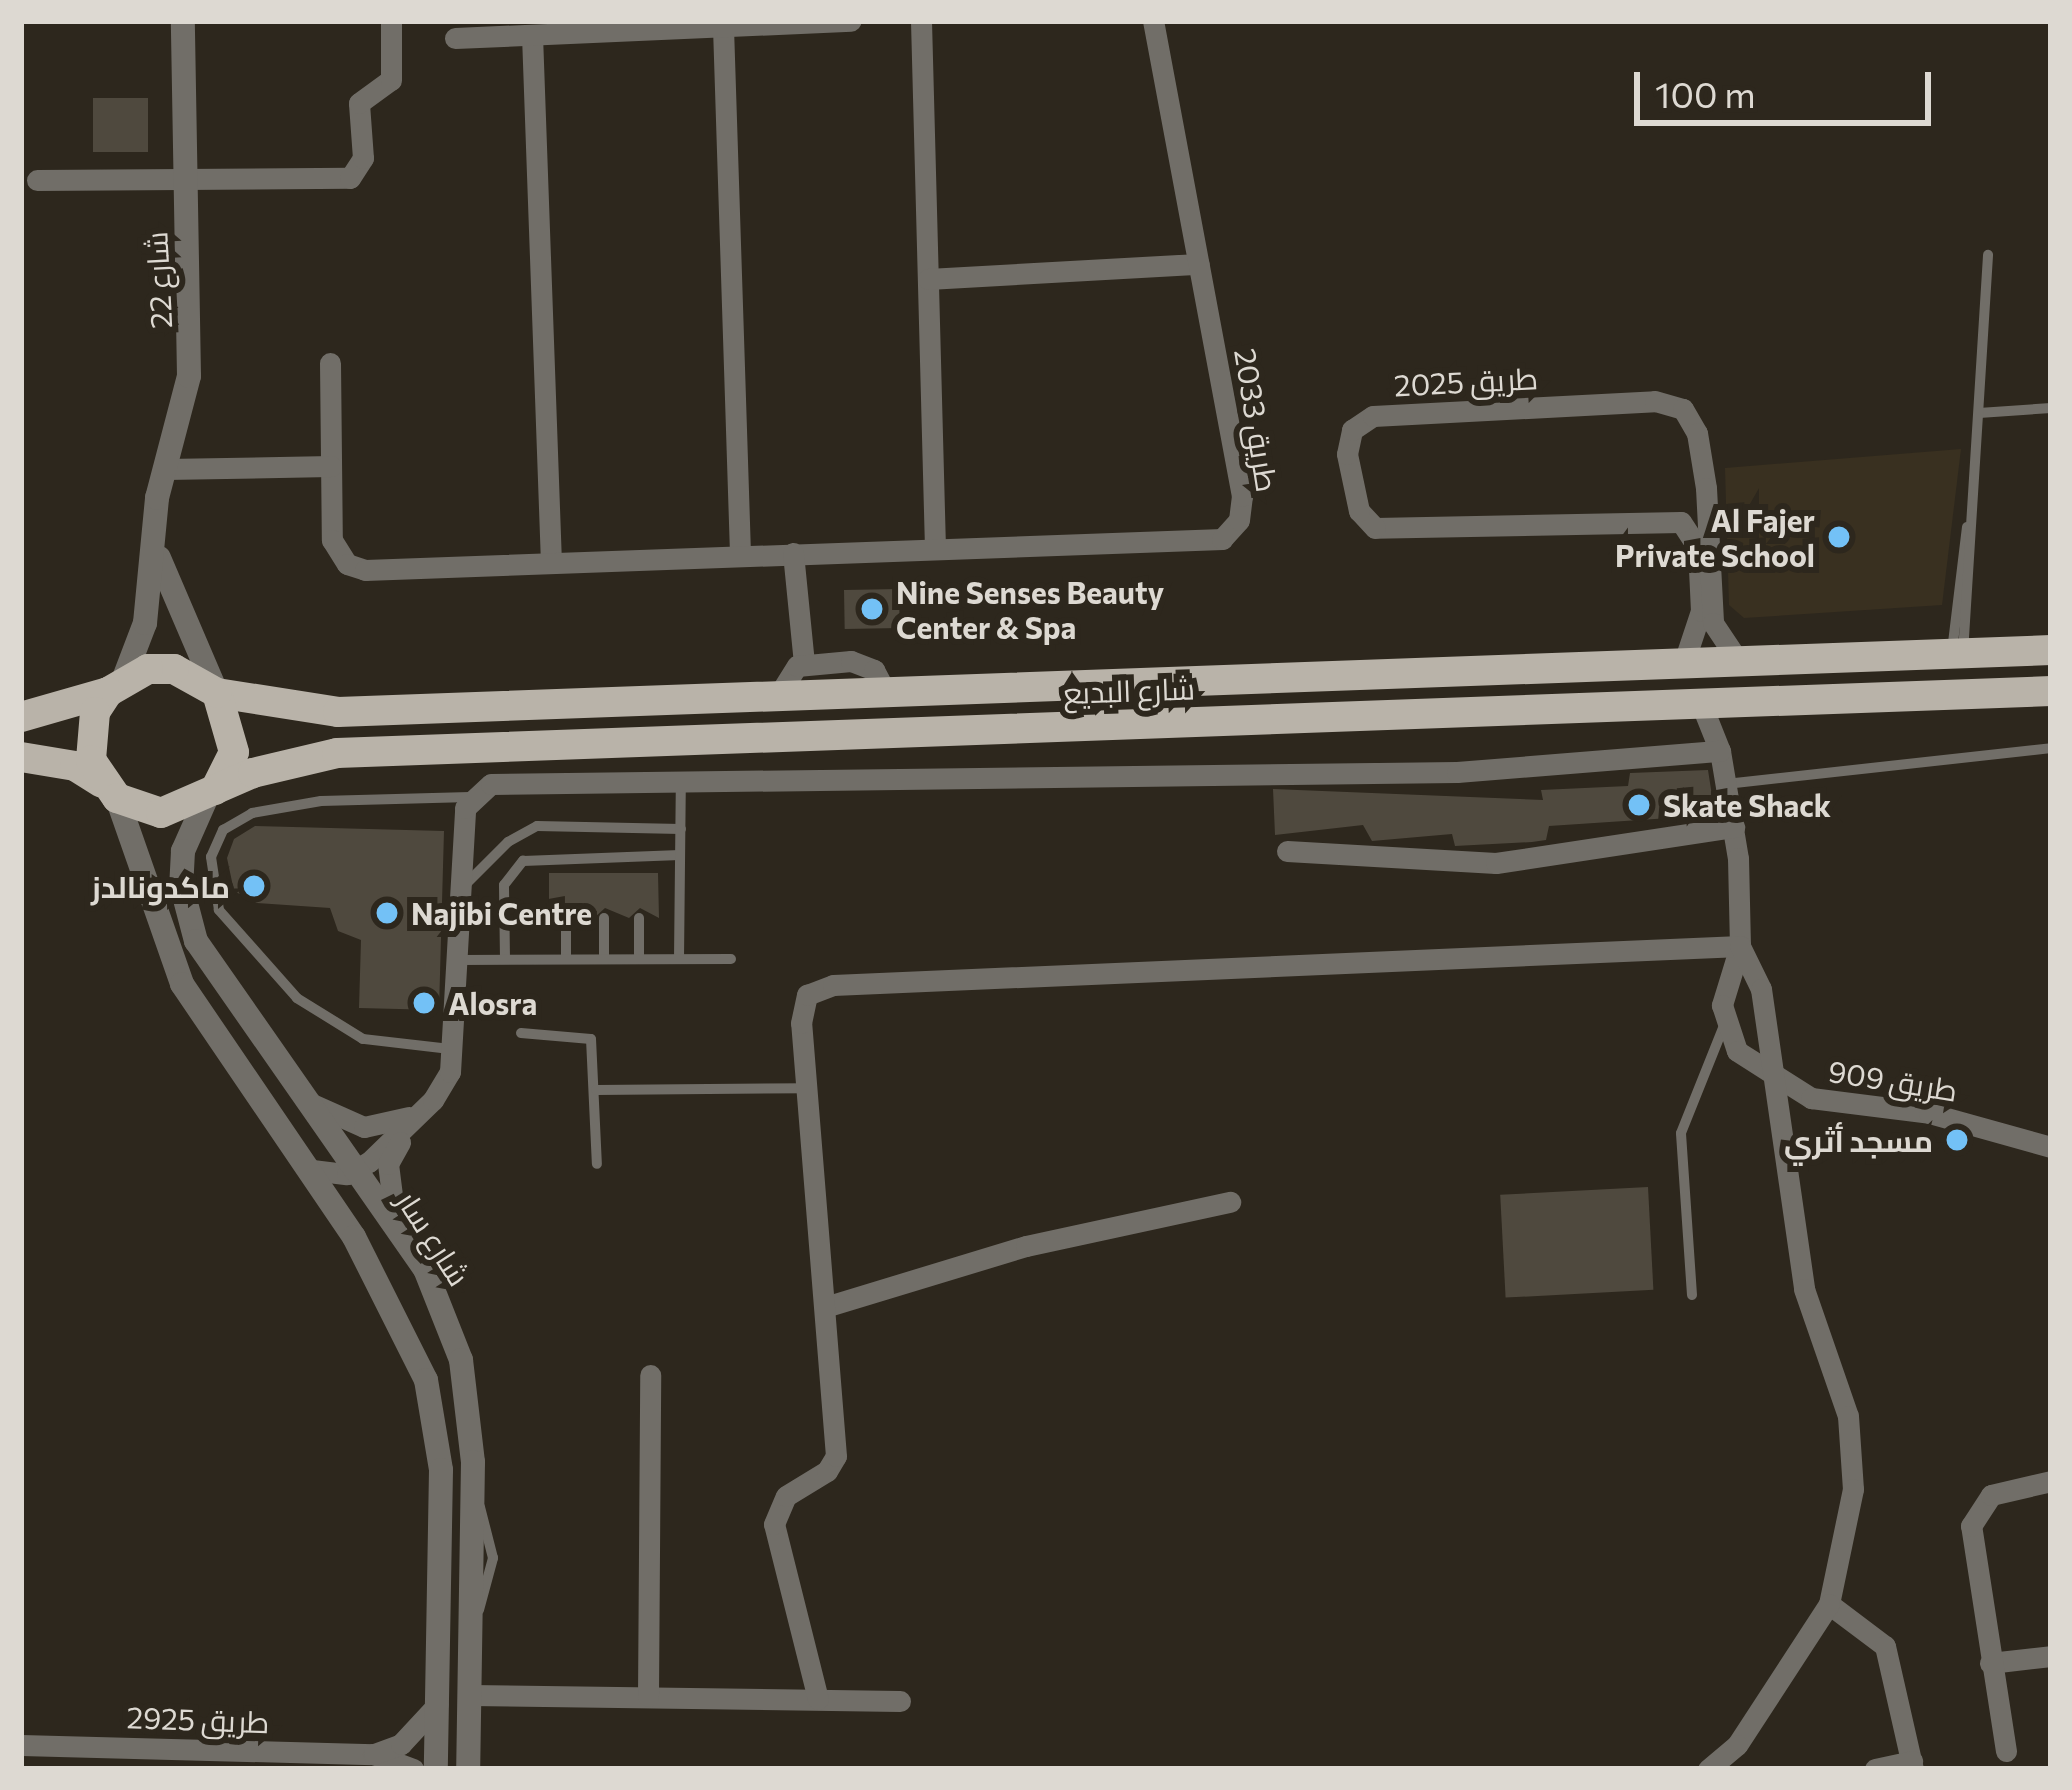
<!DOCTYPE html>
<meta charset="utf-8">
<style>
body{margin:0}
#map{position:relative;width:2072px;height:1790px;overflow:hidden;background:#2d271d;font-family:Commissioner,Cairo,sans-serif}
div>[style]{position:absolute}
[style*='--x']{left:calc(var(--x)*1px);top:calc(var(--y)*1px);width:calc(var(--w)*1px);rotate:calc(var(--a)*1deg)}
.built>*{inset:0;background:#393020}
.building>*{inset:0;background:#4f493e;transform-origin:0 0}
.service>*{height:10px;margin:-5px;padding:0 5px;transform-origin:5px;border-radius:5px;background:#716e68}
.minor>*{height:21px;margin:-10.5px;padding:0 10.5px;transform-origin:10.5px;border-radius:10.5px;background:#716e68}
.tertiary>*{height:24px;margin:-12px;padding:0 12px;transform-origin:12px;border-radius:12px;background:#716e68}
.primary>*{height:30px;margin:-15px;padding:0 15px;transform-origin:15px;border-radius:15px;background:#b9b3a9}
.dots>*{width:33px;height:33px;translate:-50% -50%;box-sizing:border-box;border:6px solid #2d271d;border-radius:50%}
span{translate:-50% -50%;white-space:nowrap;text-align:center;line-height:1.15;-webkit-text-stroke:12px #2d271d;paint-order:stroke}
.street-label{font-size:30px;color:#ddd9d2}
.poi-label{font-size:30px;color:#ddd9d2;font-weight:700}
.right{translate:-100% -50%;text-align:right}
.left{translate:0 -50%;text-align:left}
.frame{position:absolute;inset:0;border:24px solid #ddd9d2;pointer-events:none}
.scale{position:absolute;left:1634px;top:72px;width:297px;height:54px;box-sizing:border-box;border:6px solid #ddd9d2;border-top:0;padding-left:15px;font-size:36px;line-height:42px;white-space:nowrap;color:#ddd9d2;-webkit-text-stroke:9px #2d271d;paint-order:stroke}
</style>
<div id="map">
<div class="built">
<i style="clip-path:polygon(1961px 449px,1942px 605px,1744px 618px,1729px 605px,1725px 468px)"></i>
</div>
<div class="building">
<i style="left:93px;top:98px;width:55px;height:54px"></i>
<i style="left:899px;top:589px;width:39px;height:55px;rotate:89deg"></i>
<i style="clip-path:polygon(1708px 770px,1715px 815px,1549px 826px,1546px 840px,1532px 842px,1455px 846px,1452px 834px,1372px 841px,1363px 825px,1275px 835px,1273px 789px,1543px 800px,1541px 790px,1628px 786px,1630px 773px)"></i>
<i style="clip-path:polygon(255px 826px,444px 831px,439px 1010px,359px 1008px,361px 940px,338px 931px,330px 908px,257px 903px,234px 891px,227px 858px,234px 839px)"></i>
<i style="clip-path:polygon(549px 873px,658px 873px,659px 918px,640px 908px,629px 918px,605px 908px,594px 918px,576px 918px,567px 908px,549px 918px)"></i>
<i style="left:1648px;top:1187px;width:103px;height:148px;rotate:87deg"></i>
</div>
<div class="service">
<i style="--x:1979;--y:413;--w:72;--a:-4"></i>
<i style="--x:1709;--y:548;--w:34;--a:12"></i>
<i style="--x:1952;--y:651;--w:125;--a:-83.1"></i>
<i style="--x:1963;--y:653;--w:399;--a:-86.4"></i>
<i style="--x:1726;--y:784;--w:327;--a:-6.3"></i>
<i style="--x:463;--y:887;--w:64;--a:-45"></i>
<i style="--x:508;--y:842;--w:33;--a:-29"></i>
<i style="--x:537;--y:826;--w:144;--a:1.2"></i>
<i style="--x:566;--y:918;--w:41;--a:90"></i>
<i style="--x:639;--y:918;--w:41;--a:90"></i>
<i style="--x:505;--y:959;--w:74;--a:-90.8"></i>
<i style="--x:504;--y:885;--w:31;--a:-52"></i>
<i style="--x:523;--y:861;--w:157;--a:-2.2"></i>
<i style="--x:604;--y:959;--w:41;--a:-90"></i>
<i style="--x:679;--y:959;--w:177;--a:-89.4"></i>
<i style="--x:460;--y:960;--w:271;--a:-0.2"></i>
<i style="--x:521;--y:1033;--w:70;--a:4.9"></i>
<i style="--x:591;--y:1039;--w:125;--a:87.3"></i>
<i style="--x:450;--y:1049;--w:88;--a:-173.4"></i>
<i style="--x:363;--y:1039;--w:78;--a:-148.2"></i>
<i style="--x:297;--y:998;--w:118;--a:-131.6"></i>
<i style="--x:219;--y:910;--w:54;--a:-98.6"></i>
<i style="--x:211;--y:857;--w:30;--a:-66"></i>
<i style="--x:223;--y:830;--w:34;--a:-30"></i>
<i style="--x:252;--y:813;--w:70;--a:-9.9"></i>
<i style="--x:321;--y:801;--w:149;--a:-1.5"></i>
<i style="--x:596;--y:1090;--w:210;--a:-0.5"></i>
<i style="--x:1692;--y:1295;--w:162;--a:-93.9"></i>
<i style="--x:1681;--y:1133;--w:113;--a:-68.2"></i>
<i style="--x:479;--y:1610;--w:54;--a:-74.9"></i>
<i style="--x:493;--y:1558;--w:53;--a:-104.3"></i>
</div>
<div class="minor">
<i style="--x:921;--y:21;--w:526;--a:88.48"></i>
<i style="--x:723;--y:27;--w:527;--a:88.15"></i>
<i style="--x:532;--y:35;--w:528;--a:87.94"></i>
<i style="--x:455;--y:38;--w:396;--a:-2.5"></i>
<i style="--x:37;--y:180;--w:313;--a:-0.4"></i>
<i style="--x:350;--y:178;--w:24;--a:-57"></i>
<i style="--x:363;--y:158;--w:55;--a:-94.2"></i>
<i style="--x:359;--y:103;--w:39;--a:-36"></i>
<i style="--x:391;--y:80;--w:59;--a:-90"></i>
<i style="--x:928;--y:279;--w:271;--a:-3.2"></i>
<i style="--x:330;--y:363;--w:177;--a:89.4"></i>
<i style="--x:332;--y:540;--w:28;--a:58"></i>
<i style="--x:347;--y:564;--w:19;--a:18"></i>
<i style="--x:365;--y:570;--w:858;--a:-2.07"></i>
<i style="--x:1222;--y:539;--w:25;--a:-48"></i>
<i style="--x:1239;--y:520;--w:24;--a:-83"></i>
<i style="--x:1242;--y:496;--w:483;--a:-100.6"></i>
<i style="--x:166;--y:469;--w:165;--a:-1"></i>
<i style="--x:793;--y:553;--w:112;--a:84.3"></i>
<i style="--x:1683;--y:665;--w:57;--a:-71.6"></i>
<i style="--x:1701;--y:611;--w:63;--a:-92.7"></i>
<i style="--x:1698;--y:548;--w:31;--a:-123"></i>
<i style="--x:1681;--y:522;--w:306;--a:178.9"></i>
<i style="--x:1375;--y:528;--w:23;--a:-133"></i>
<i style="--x:1359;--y:511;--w:58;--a:-101.9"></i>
<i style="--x:1347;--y:454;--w:25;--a:-78"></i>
<i style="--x:1352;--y:430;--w:25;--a:-34"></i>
<i style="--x:1373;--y:416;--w:282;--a:-3"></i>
<i style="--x:1655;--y:401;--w:29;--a:16"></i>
<i style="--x:1683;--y:409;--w:28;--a:60"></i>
<i style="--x:1697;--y:433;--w:56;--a:80.7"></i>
<i style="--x:1706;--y:488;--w:135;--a:87"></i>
<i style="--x:1713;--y:623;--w:47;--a:56.3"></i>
<i style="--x:778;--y:696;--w:36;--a:-58"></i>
<i style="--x:797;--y:666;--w:54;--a:-5.3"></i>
<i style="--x:851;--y:661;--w:25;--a:21"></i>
<i style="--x:874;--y:670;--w:26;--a:62"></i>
<i style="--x:1702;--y:706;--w:48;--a:68.2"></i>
<i style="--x:1720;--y:751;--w:109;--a:80.5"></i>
<i style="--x:1738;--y:858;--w:88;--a:88.7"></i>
<i style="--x:1740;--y:946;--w:62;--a:107"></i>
<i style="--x:1722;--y:1005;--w:48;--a:71.9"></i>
<i style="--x:1737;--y:1051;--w:88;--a:32.4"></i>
<i style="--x:1811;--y:1098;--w:119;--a:7.2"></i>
<i style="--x:1929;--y:1113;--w:127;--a:15.6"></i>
<i style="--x:1287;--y:851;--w:209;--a:3.3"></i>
<i style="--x:1496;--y:863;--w:241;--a:-8.6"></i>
<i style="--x:310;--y:1103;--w:59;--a:24"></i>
<i style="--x:364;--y:1127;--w:46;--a:-12.5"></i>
<i style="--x:312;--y:1170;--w:35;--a:7"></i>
<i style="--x:347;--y:1174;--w:25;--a:-29"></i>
<i style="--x:369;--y:1162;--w:89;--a:-44.1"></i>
<i style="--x:433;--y:1100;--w:33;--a:-59"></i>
<i style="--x:450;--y:1072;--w:264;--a:-86.7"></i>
<i style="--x:465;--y:808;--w:35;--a:-43"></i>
<i style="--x:491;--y:784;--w:966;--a:-0.71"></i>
<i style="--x:1457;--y:772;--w:264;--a:-4.6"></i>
<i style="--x:396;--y:1227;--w:64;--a:-97.2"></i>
<i style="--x:388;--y:1164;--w:25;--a:-61"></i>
<i style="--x:825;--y:1307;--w:210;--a:-16.9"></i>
<i style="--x:1026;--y:1246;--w:209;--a:-12.2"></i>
<i style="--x:1829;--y:1604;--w:70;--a:36.9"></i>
<i style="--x:1885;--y:1646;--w:126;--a:77.2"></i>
<i style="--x:1990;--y:1663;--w:61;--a:-6.5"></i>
<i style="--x:470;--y:1695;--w:430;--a:0.8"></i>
<i style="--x:648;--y:1696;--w:321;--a:-89.6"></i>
<i style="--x:818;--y:1699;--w:180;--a:-104.1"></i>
<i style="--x:774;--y:1524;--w:30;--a:-67"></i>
<i style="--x:786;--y:1496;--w:48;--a:-31.4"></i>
<i style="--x:827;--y:1471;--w:17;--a:-59"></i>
<i style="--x:836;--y:1456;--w:434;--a:-94.6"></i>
<i style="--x:801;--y:1023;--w:29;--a:-78"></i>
<i style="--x:807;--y:995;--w:28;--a:-21"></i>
<i style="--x:833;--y:985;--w:908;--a:-2.46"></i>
<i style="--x:1740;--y:946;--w:48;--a:64"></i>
<i style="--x:1761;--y:989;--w:303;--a:81.8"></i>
<i style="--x:1804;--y:1289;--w:134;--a:70.9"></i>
<i style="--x:1848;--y:1416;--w:73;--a:86.1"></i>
<i style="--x:1853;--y:1489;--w:117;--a:101.8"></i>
<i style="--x:1829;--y:1604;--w:168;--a:123.1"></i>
<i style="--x:1737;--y:1745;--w:38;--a:140"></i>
<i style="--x:21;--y:1745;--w:352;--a:1.5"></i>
<i style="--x:373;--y:1754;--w:43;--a:20.6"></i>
<i style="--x:2006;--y:1751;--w:228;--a:-98.8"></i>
<i style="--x:1971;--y:1526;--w:37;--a:-57"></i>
<i style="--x:1991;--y:1495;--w:62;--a:-13.1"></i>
<i style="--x:374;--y:1754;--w:29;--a:-20"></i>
<i style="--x:401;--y:1744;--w:54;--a:-47.2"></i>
<i style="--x:1875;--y:1769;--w:38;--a:-12"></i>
</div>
<div class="tertiary">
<i style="--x:159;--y:558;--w:147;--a:66.8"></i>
<i style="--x:124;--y:678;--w:59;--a:-69.1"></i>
<i style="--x:145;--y:623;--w:126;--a:-84.5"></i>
<i style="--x:157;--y:498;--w:126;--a:-75.3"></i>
<i style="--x:189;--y:376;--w:355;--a:-91"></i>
<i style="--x:117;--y:798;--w:197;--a:70.7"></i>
<i style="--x:182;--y:984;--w:306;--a:55.8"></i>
<i style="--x:354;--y:1237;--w:160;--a:63.3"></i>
<i style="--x:426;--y:1380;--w:91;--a:80.5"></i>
<i style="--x:441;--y:1470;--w:299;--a:91"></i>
<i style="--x:206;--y:799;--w:57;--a:113.9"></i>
<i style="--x:183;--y:851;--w:33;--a:93"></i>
<i style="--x:181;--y:884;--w:59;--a:75.3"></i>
<i style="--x:196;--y:941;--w:400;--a:55.1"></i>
<i style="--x:425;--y:1269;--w:98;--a:68.4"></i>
<i style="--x:461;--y:1360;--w:103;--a:83.3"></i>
<i style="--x:473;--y:1462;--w:307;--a:90.9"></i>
</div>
<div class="primary">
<i style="--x:217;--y:693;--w:122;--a:8.9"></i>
<i style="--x:338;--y:712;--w:1714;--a:-2.07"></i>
<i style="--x:21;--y:717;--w:91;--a:-16"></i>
<i style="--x:21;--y:757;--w:55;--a:9.5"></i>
<i style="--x:75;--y:766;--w:31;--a:32"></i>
<i style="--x:215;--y:790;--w:42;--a:-63.4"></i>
<i style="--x:234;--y:752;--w:61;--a:-106.1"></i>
<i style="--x:217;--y:693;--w:49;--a:-150.8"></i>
<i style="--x:174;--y:669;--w:26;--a:180"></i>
<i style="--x:148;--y:669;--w:46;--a:150.1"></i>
<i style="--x:108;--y:692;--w:24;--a:123"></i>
<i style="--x:95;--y:712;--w:48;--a:94.8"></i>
<i style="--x:91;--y:760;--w:46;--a:55.6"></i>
<i style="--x:117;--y:798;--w:46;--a:18.8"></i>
<i style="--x:161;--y:813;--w:100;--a:-23.5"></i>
<i style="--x:253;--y:773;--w:86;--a:-13.4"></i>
<i style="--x:337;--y:753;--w:1715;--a:-2.07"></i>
</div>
<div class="dots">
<i style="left:1839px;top:537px;background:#73c1f6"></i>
<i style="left:872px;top:609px;background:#73c1f6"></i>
<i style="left:1639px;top:805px;background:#73c1f6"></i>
<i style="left:254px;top:886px;background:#73c1f6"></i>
<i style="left:387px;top:913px;background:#73c1f6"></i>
<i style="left:424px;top:1003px;background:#73c1f6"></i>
<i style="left:1957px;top:1140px;background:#73c1f6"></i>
</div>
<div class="street-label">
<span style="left:158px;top:280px;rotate:-93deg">شارع 22</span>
<span style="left:1466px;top:381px;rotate:-3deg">طريق 2025</span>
<span style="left:1257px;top:420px;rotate:81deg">طريق 2033</span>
<span style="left:1129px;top:690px;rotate:-2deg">شارع البديع</span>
<span style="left:1893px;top:1080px;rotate:9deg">طريق 909</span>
<span style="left:434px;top:1238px;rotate:57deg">شارع سار</span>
<span style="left:198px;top:1719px;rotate:2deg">طريق 2925</span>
</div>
<div class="poi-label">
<span class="right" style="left:1815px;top:537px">Al Fajer<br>Private School</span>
<span class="left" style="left:896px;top:609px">Nine Senses Beauty<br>Center &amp; Spa</span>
<span class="left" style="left:1663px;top:805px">Skate Shack</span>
<span class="right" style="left:230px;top:886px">ماكدونالدز</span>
<span class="left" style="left:411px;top:913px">Najibi Centre</span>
<span class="left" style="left:448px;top:1003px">Alosra</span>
<span class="right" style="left:1933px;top:1140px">مسجد أثري</span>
</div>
<div class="frame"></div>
<div class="scale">100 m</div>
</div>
